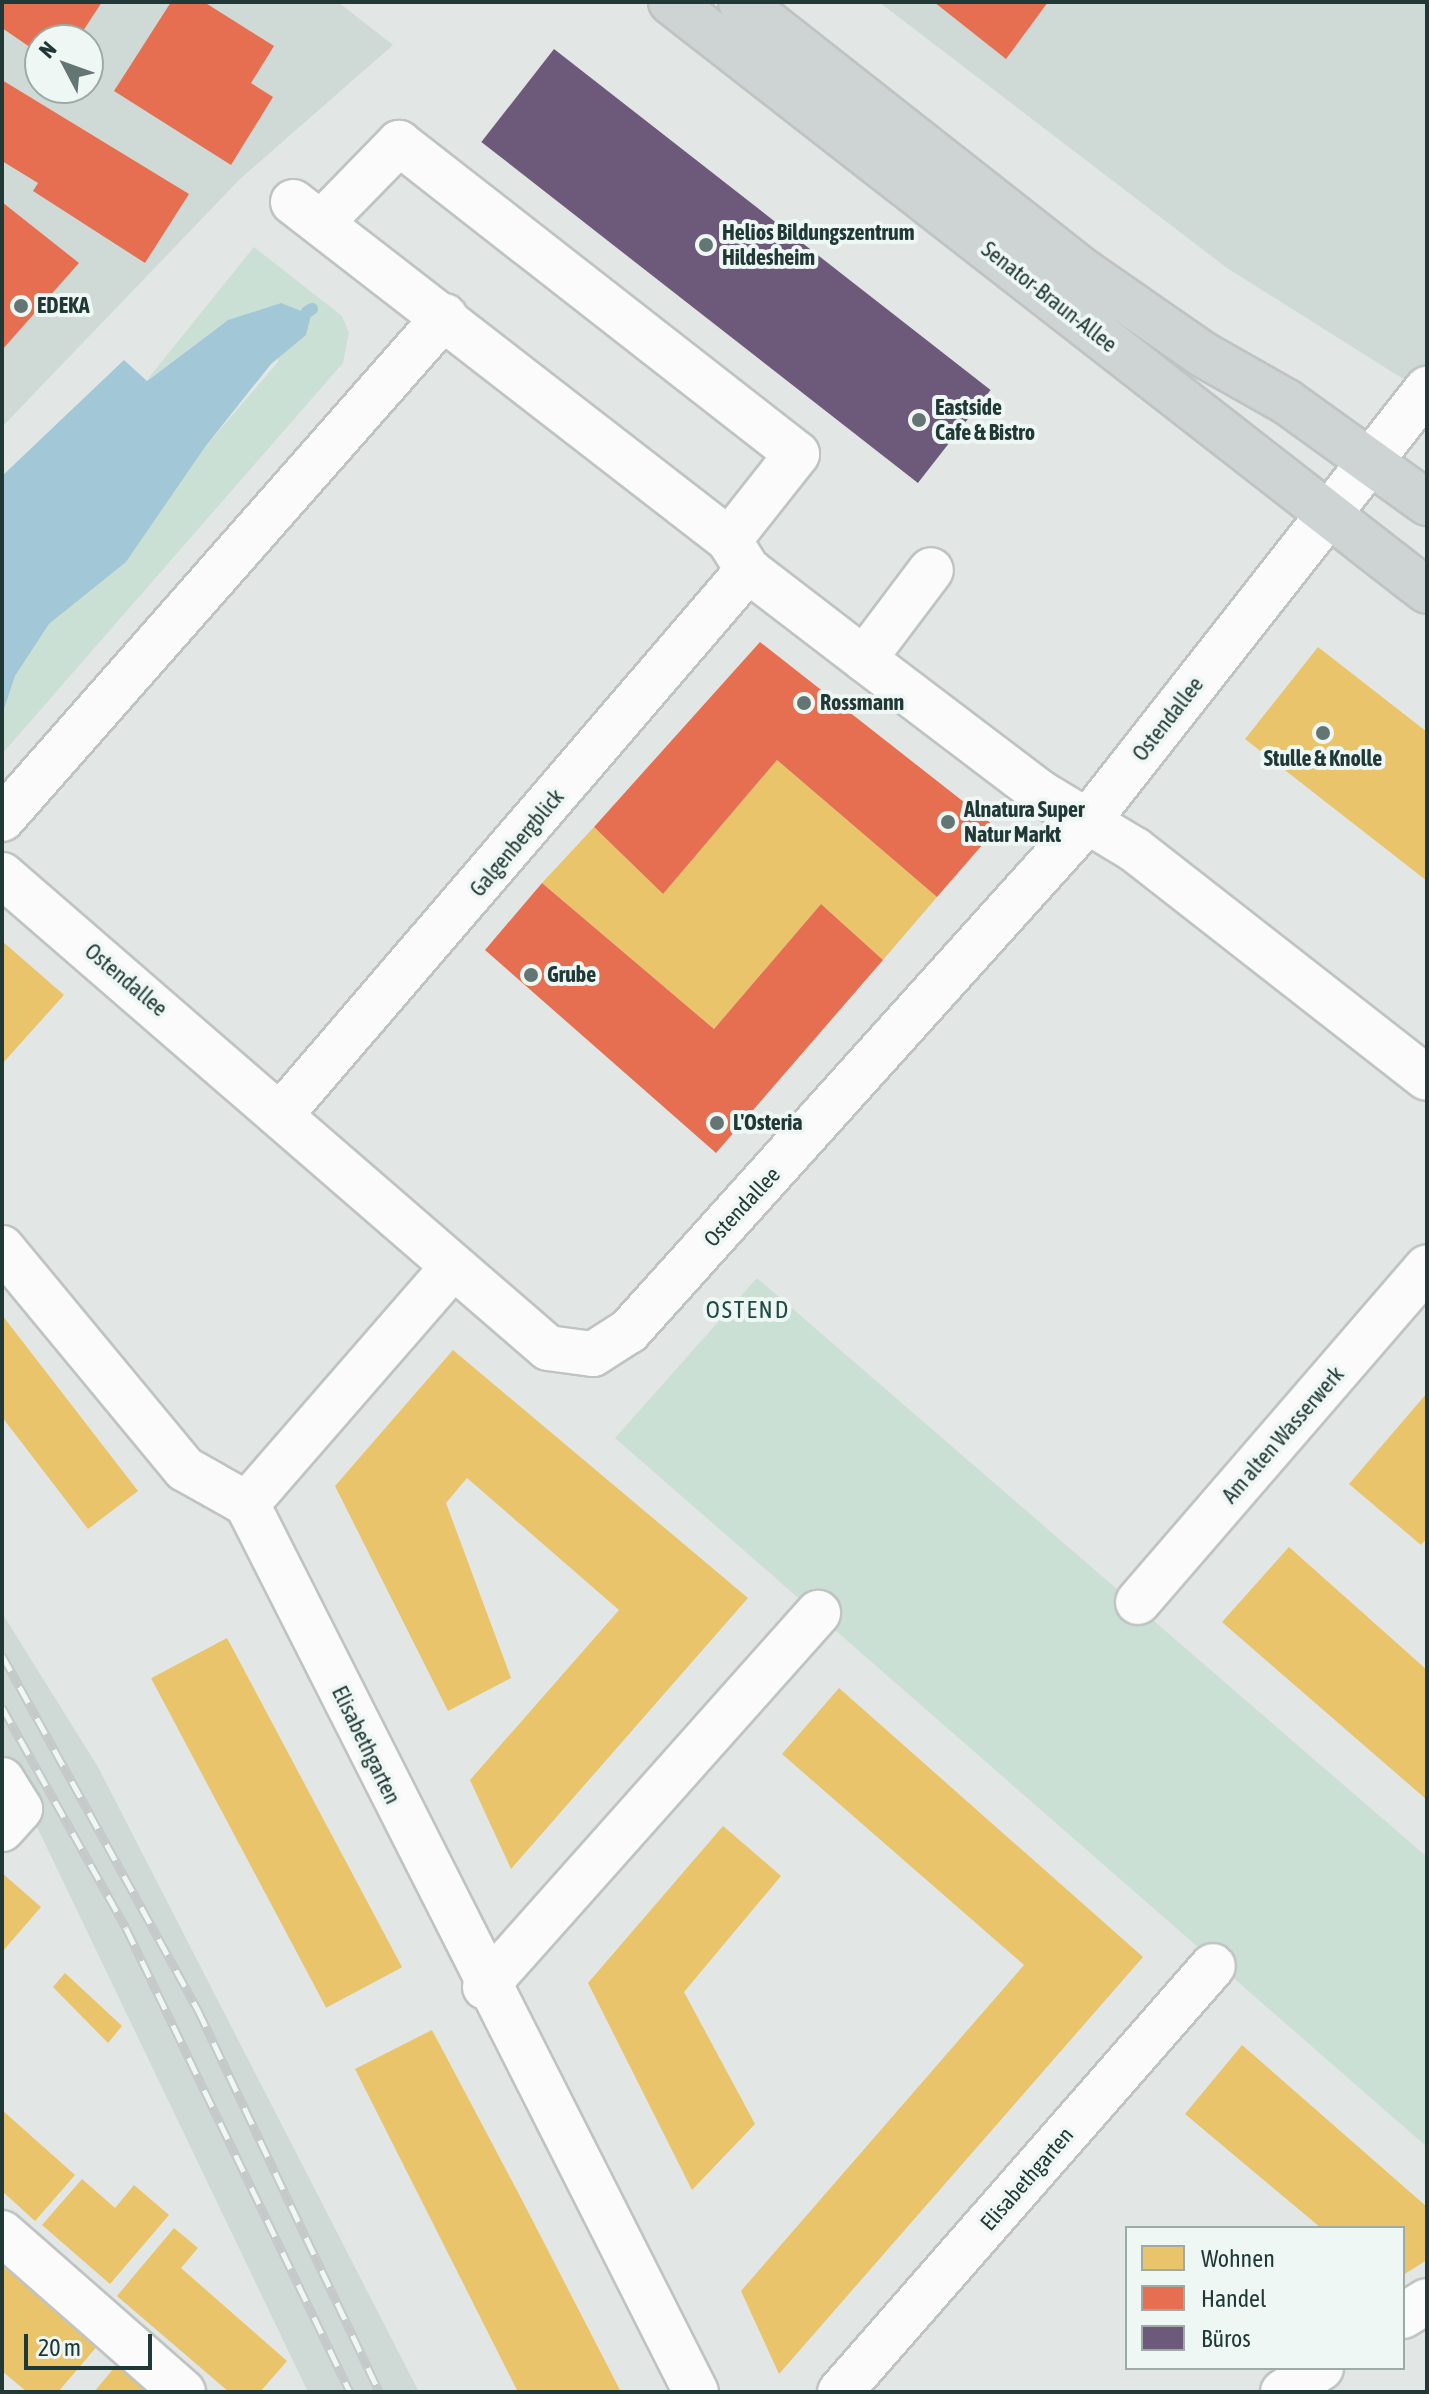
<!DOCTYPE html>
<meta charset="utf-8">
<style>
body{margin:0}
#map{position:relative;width:1429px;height:2394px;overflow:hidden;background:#e2e7e6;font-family:"Asap Condensed",sans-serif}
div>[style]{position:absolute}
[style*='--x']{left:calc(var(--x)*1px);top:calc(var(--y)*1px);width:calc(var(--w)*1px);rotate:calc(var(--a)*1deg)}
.built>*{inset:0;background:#cfd9d6}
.green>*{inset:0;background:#cae0d4}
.water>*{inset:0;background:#a2c7d6}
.homes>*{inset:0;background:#e9c46a;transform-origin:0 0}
.shops>*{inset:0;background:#e76f51}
.offices>*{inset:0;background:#6d597a;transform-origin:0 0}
.stream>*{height:12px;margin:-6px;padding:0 6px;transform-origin:6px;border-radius:6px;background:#a2c7d6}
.roads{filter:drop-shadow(2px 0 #bfc4c3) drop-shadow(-2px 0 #bfc4c3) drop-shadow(0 2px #bfc4c3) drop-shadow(0 -2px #bfc4c3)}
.minor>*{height:44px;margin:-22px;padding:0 22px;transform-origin:22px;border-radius:22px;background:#fbfbfb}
.major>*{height:44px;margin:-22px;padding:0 22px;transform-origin:22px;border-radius:22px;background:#cdd4d3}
.rail>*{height:9px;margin-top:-4.5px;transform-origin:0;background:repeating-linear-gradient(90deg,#eff7f4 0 18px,#c6c9c9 0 36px);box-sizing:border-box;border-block:2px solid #c6c9c9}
.dots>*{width:22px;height:22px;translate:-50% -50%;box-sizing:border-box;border:4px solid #eff7f4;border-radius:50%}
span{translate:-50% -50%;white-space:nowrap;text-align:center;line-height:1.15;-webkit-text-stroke:8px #eff7f4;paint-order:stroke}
.poi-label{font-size:22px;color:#203936;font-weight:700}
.left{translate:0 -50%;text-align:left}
.street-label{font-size:22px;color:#203936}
.neighbourhood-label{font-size:24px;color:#1d4b46;letter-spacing:2px}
.frame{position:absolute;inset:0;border:4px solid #203936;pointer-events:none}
.legend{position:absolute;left:1125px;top:2226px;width:280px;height:144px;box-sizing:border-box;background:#eff7f4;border:2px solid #9caba8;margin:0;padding:10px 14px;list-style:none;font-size:24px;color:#203936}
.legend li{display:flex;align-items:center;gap:16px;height:40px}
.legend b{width:40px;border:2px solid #9caba8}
.north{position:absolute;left:24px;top:24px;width:80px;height:80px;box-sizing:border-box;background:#eff7f4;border:2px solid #9caba8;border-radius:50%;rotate:311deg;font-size:22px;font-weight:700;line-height:32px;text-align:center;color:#203936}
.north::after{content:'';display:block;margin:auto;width:28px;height:36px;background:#647674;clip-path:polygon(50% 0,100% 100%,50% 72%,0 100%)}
.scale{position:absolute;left:24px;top:2334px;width:128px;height:36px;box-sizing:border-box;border:4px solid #203936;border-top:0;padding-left:10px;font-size:24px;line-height:28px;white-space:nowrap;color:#203936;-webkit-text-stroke:6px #eff7f4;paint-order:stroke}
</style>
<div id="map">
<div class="built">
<i style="clip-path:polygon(evenodd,2px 2px,338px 2px,393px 45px,241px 178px,2px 427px,2px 2px,40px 40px,88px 40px,88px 88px,40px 88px,40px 40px)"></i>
<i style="clip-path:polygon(879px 2px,1427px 2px,1427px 394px,1227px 268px)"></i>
<i style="clip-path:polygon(2px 1613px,98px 1767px,419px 2392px,308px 2392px,2px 1754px)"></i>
</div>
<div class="green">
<i style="clip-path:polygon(254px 247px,342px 316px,349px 333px,343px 363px,2px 754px,2px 715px,15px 676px,49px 624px,126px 562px,205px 447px,278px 362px,281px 303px,228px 320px,146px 381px)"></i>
<i style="clip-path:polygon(757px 1278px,1427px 1857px,1427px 2147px,615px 1438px)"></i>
</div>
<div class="water">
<i style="clip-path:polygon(281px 303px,311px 315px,306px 335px,271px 364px,205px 447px,126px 562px,49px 624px,15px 676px,2px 715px,2px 476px,124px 360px,147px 381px,228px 320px)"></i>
</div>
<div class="homes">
<i style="clip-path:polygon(1318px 647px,1427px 732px,1427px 881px,1245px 739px)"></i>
<i style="clip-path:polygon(777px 760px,937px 897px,883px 960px,821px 904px,714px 1029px,542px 883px,594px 827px,663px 894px)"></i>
<i style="clip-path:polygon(2px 941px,64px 995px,2px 1064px)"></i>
<i style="clip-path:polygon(2px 1315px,138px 1491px,88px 1529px,2px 1417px)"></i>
<i style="clip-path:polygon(453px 1350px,748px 1598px,511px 1869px,470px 1780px,619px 1610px,467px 1478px,446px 1503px,511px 1678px,448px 1711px,335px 1486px)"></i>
<i style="clip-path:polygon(1427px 1393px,1427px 1538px,1421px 1545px,1349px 1484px)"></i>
<i style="clip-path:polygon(1289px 1547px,1427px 1670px,1427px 1800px,1222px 1622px)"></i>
<i style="left:227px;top:1638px;width:373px;height:86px;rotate:62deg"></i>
<i style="clip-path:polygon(839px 1688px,1143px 1957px,779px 2374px,741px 2291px,1024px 1965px,782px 1754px)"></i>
<i style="clip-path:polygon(723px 1826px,781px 1876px,684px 1992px,755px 2124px,692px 2190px,588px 1983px)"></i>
<i style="clip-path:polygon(2px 1873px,41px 1907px,2px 1952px)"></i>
<i style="clip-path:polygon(65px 1973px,122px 2026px,108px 2043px,53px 1987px)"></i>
<i style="clip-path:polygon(432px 2030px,522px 2200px,621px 2392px,518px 2392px,355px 2069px)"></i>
<i style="clip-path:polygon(1242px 2045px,1427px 2207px,1427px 2260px,1403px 2275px,1403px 2228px,1321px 2228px,1185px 2114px)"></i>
<i style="clip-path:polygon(2px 2110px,75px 2175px,35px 2221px,2px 2191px)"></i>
<i style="clip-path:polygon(82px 2179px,115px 2208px,134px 2185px,169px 2215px,110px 2284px,42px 2225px)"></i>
<i style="clip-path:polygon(174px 2228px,198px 2248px,181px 2268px,287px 2361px,260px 2392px,229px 2392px,117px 2296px)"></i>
<i style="clip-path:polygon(2px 2262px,99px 2344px,58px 2392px,27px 2392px,2px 2371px)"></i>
<i style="clip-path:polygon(119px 2362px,155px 2392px,94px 2392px)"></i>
</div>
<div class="shops">
<i style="clip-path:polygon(2px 2px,102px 2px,77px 40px,40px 40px,40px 54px,2px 28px)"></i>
<i style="clip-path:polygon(171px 2px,204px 2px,274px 46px,251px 83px,273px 97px,231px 165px,114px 91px)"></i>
<i style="clip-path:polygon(934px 2px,1048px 2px,1006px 59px)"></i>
<i style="clip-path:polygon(2px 80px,189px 194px,145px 263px,33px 191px,38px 183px,2px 161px)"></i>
<i style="clip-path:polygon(2px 202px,79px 263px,2px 350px)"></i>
<i style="clip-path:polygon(760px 642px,997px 828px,937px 897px,777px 760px,663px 894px,594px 827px)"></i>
<i style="clip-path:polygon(542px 883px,714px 1029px,821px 904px,883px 960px,716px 1153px,485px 950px)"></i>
</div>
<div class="offices">
<i style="left:554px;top:49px;width:554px;height:118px;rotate:38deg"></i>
</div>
<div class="stream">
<i style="--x:307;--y:312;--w:6;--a:-31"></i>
</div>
<div class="roads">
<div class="minor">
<i style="--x:293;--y:202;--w:552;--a:37.78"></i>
<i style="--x:729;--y:540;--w:36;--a:58"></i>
<i style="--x:748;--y:570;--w:146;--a:37.5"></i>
<i style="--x:864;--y:659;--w:220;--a:37.2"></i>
<i style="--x:1039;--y:792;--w:112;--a:31.1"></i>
<i style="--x:1135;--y:850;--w:370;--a:38"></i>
<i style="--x:321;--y:223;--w:112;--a:-45.7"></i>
<i style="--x:399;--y:143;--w:505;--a:38"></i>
<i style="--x:797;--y:454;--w:110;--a:128.3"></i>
<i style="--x:864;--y:659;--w:111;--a:-53"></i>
<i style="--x:2;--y:819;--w:670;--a:-48.63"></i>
<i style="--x:2;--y:875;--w:722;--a:40.9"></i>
<i style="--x:548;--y:1348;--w:45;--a:7.6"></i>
<i style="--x:593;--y:1354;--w:43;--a:-32.6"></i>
<i style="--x:629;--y:1331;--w:685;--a:-48.02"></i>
<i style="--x:1087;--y:822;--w:551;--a:-51.86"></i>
<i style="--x:282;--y:1113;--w:716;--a:-49.36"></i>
<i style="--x:2;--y:1248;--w:287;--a:50.4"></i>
<i style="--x:185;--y:1469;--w:71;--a:29.4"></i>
<i style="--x:452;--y:1268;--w:313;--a:131"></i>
<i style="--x:247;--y:1504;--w:995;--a:63.18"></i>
<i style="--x:1138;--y:1602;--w:442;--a:-49.2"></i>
<i style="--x:2;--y:1780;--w:34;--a:58"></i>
<i style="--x:20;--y:1809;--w:27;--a:132"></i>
<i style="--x:485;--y:1987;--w:501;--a:-48.32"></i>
<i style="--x:2;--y:2233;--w:241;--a:41.3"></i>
<i style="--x:1403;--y:2316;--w:28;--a:-32"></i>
<i style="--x:840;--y:2392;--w:566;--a:-48.8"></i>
<i style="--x:1283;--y:2392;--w:45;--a:-32.3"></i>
</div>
<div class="major">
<i style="--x:671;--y:2;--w:958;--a:37.92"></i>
<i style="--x:741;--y:2;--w:435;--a:38.2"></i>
<i style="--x:1083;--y:271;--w:147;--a:34.8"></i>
<i style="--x:1204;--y:355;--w:95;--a:29.5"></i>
<i style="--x:1287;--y:402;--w:173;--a:35.8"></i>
</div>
</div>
<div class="rail">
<i style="--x:2;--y:1655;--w:406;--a:61.1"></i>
<i style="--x:198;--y:2010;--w:423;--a:64.6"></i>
<i style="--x:2;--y:1707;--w:253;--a:60.7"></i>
<i style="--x:126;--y:1928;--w:515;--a:64.23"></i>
</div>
<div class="dots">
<i style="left:706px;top:245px;background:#647674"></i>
<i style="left:21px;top:306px;background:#647674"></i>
<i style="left:919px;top:420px;background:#647674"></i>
<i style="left:804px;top:703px;background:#647674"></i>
<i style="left:1323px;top:733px;background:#647674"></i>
<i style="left:948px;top:822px;background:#647674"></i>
<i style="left:531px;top:975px;background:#647674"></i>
<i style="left:717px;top:1123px;background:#647674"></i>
</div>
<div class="poi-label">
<span class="left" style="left:722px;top:245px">Helios Bildungszentrum<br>Hildesheim</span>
<span class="left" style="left:37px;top:306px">EDEKA</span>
<span class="left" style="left:935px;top:420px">Eastside<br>Cafe &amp; Bistro</span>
<span class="left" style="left:820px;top:703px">Rossmann</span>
<span style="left:1323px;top:759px">Stulle &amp; Knolle</span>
<span class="left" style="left:964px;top:822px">Alnatura Super<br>Natur Markt</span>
<span class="left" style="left:547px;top:975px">Grube</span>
<span class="left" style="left:733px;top:1123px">L'Osteria</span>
</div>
<div class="street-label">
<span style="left:1049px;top:297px;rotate:38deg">Senator-Braun-Allee</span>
<span style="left:1168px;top:719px;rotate:-52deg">Ostendallee</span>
<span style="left:517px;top:843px;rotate:-50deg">Galgenbergblick</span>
<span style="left:126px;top:980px;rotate:40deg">Ostendallee</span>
<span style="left:742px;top:1207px;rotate:-47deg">Ostendallee</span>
<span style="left:1283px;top:1435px;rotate:-49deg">Am alten Wasserwerk</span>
<span style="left:366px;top:1745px;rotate:64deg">Elisabethgarten</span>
<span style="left:1027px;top:2179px;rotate:-49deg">Elisabethgarten</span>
</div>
<div class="neighbourhood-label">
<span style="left:748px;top:1310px">OSTEND</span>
</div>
<div class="frame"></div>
<ul class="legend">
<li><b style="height:22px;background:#e9c46a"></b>Wohnen</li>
<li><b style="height:22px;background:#e76f51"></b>Handel</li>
<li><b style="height:22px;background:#6d597a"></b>Büros</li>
</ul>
<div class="north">N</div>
<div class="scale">20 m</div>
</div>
